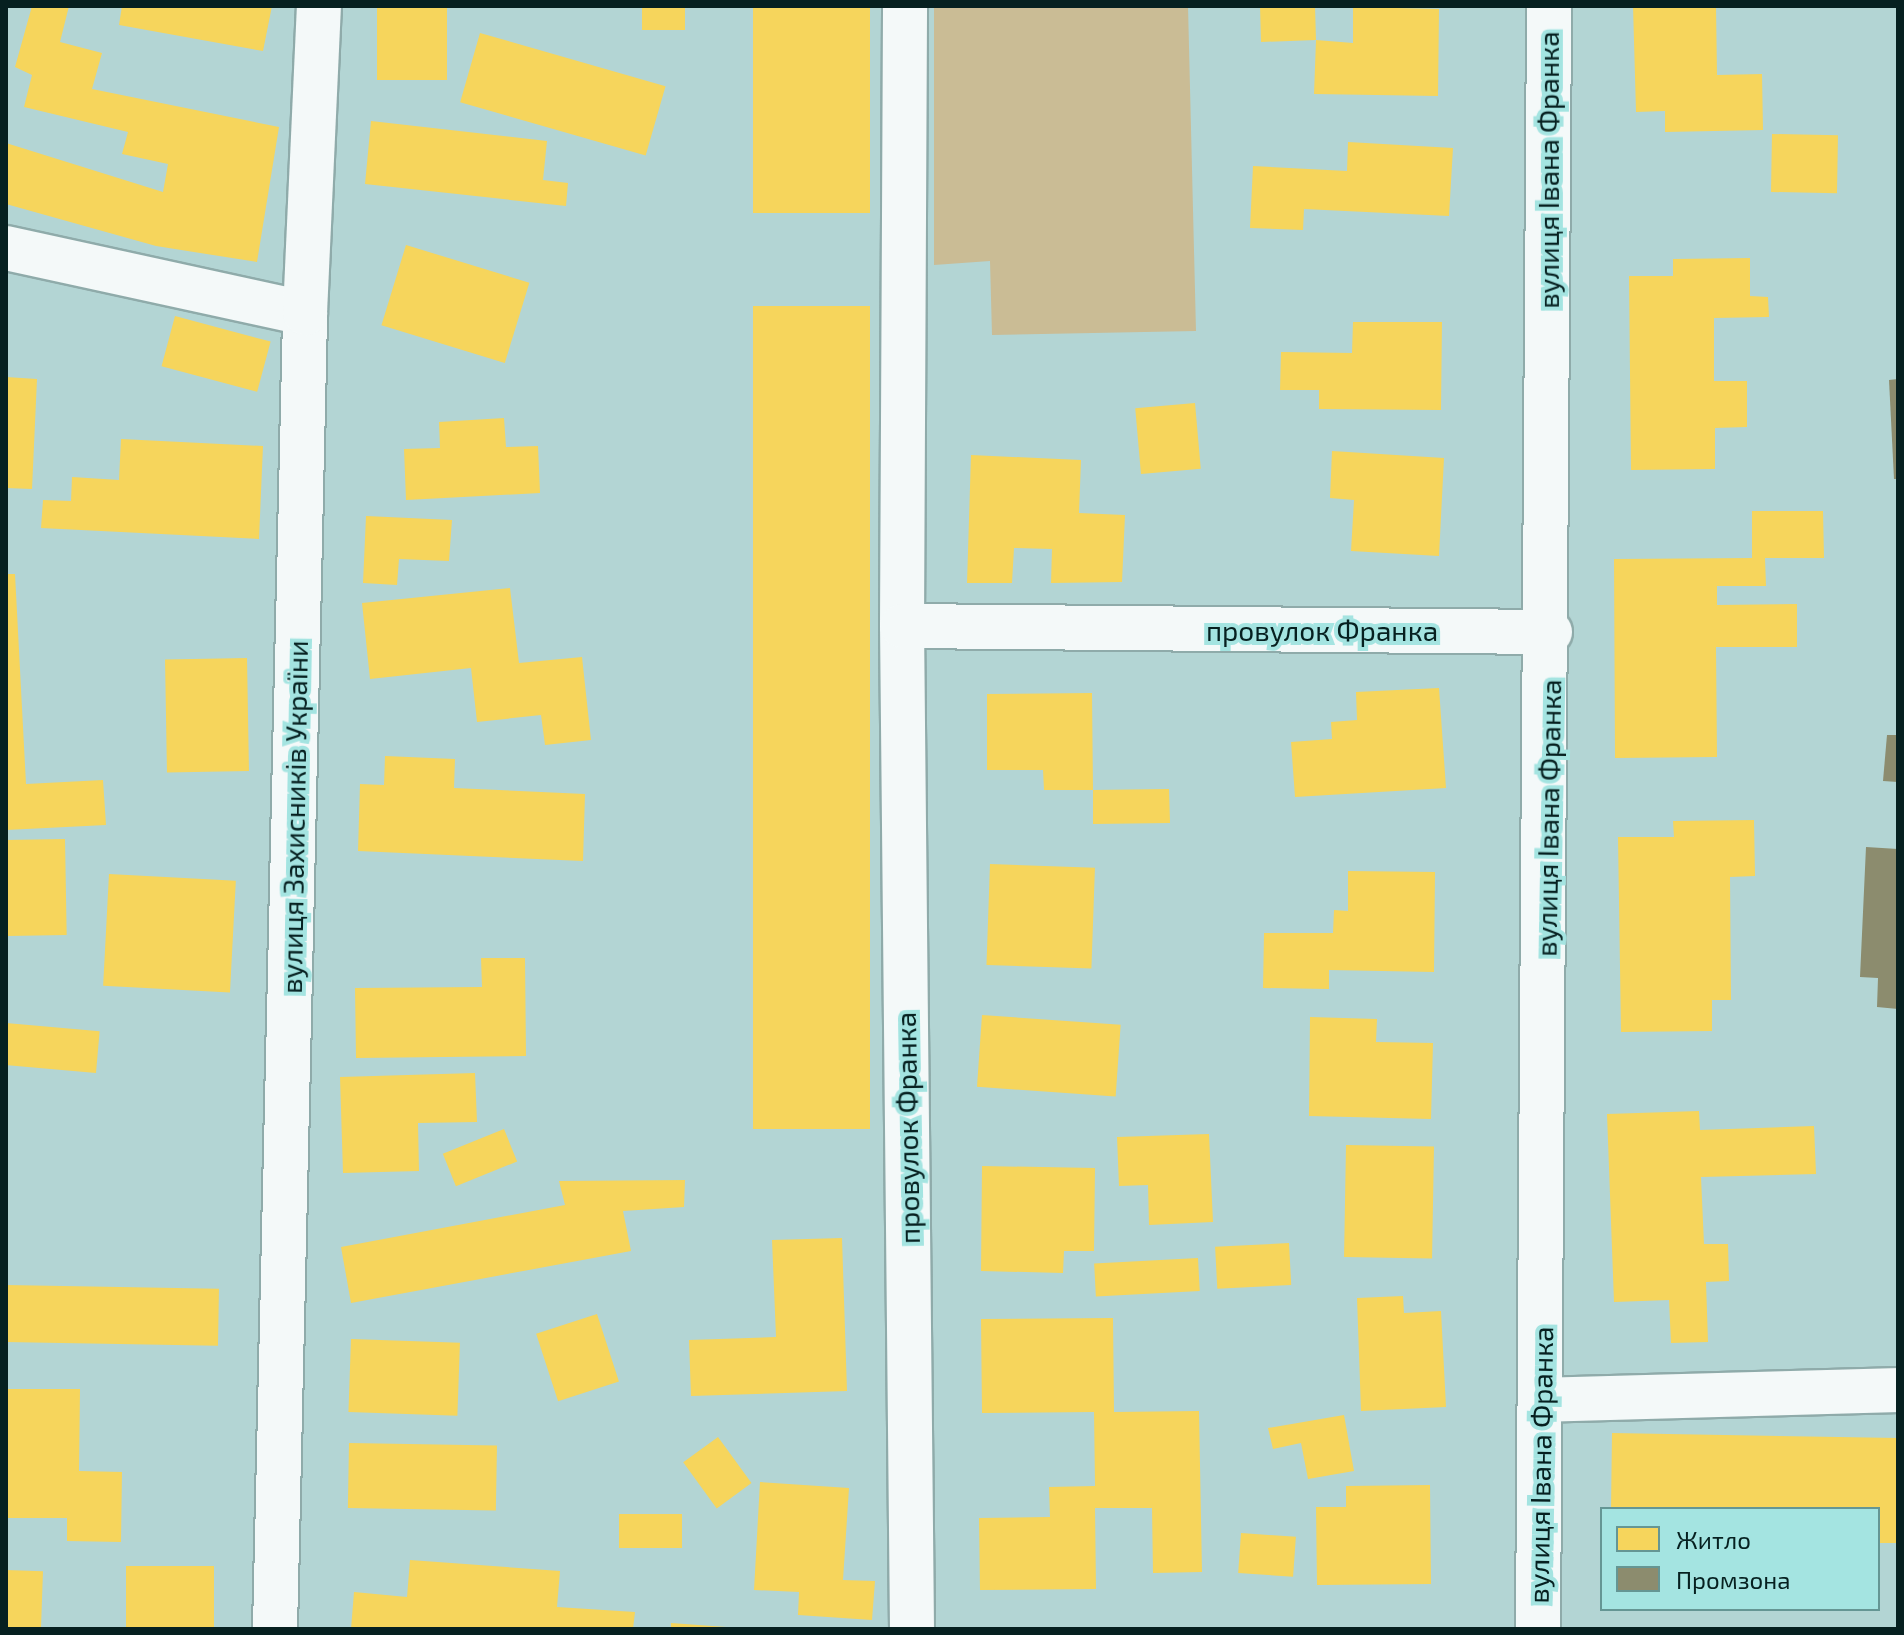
<!DOCTYPE html>
<meta charset="utf-8">
<style>
body{margin:0}
#map{position:relative;width:1904px;height:1635px;overflow:hidden;background:#b3d5d4;font-family:"Exo 2",sans-serif}
div>[style]{position:absolute}
[style*='--x']{left:calc(var(--x)*1px);top:calc(var(--y)*1px);width:calc(var(--w)*1px);rotate:calc(var(--a)*1deg)}
.green>*{inset:0;background:#cabc95}
.homes>*{inset:0;background:#f6d55c;transform-origin:0 0}
.industry>*{inset:0;background:#8c8c6e}
.roads{filter:drop-shadow(2px 0 #8fabaa) drop-shadow(-2px 0 #8fabaa) drop-shadow(0 2px #8fabaa) drop-shadow(0 -2px #8fabaa)}
.street>*{height:44px;margin:-22px;padding:0 22px;transform-origin:22px;border-radius:22px;background:#f4f9f9}
span{translate:-50% -50%;white-space:nowrap;text-align:center;line-height:1.15;-webkit-text-stroke:8px #a4e4e1;paint-order:stroke}
.street-label{font-size:28px;color:#062020}
.frame{position:absolute;inset:0;border:8px solid #062020;pointer-events:none}
.legend{position:absolute;left:1600px;top:1507px;width:280px;height:104px;box-sizing:border-box;background:#a4e4e1;border:2px solid #659694;margin:0;padding:10px 14px;list-style:none;font-size:24px;color:#062020}
.legend li{display:flex;align-items:center;gap:16px;height:40px}
.legend b{width:40px;border:2px solid #659694}
</style>
<div id="map">
<div class="green">
<i style="clip-path:polygon(934px 6px,1188px 6px,1196px 331px,992px 335px,990px 261px,934px 265px)"></i>
</div>
<div class="homes">
<i style="clip-path:polygon(32px 6px,69px 6px,60px 42px,102px 53px,92px 89px,279px 127px,257px 262px,156px 246px,6px 204px,6px 143px,163px 192px,168px 164px,122px 154px,128px 132px,24px 107px,32px 75px,15px 67px)"></i>
<i style="clip-path:polygon(122px 6px,272px 6px,263px 51px,119px 25px)"></i>
<i style="left:377px;top:6px;width:70px;height:74px"></i>
<i style="left:642px;top:6px;width:43px;height:24px"></i>
<i style="left:753px;top:6px;width:117px;height:207px"></i>
<i style="clip-path:polygon(1260px 6px,1315px 6px,1316px 40px,1353px 43px,1353px 7px,1439px 9px,1438px 96px,1314px 94px,1316px 40px,1261px 42px)"></i>
<i style="clip-path:polygon(1633px 6px,1716px 6px,1717px 75px,1762px 74px,1763px 130px,1665px 132px,1665px 111px,1636px 112px)"></i>
<i style="left:480px;top:33px;width:193px;height:72px;rotate:16deg"></i>
<i style="clip-path:polygon(371px 121px,547px 141px,543px 180px,568px 183px,566px 206px,365px 184px)"></i>
<i style="left:1772px;top:134px;width:66px;height:58px;rotate:1deg"></i>
<i style="clip-path:polygon(1348px 142px,1453px 148px,1449px 216px,1304px 209px,1303px 230px,1250px 228px,1253px 166px,1347px 171px)"></i>
<i style="left:406px;top:245px;width:129px;height:84px;rotate:17deg"></i>
<i style="clip-path:polygon(1750px 258px,1750px 296px,1768px 297px,1769px 317px,1714px 318px,1714px 381px,1747px 381px,1747px 427px,1715px 428px,1715px 469px,1631px 470px,1629px 276px,1673px 276px,1673px 259px)"></i>
<i style="left:753px;top:306px;width:117px;height:823px"></i>
<i style="left:175px;top:316px;width:99px;height:52px;rotate:15deg"></i>
<i style="clip-path:polygon(1353px 322px,1442px 322px,1441px 410px,1319px 409px,1319px 390px,1280px 390px,1281px 352px,1352px 353px)"></i>
<i style="clip-path:polygon(6px 377px,37px 379px,32px 489px,6px 488px)"></i>
<i style="left:1195px;top:403px;width:66px;height:60px;rotate:85deg"></i>
<i style="clip-path:polygon(504px 418px,506px 447px,538px 446px,540px 493px,406px 500px,404px 449px,440px 448px,439px 422px)"></i>
<i style="clip-path:polygon(121px 439px,263px 446px,259px 539px,41px 528px,43px 500px,71px 501px,72px 477px,119px 480px)"></i>
<i style="clip-path:polygon(1332px 451px,1444px 458px,1439px 556px,1351px 551px,1354px 500px,1330px 498px)"></i>
<i style="clip-path:polygon(971px 455px,1081px 460px,1079px 513px,1125px 515px,1122px 582px,1051px 583px,1052px 549px,1014px 548px,1012px 583px,967px 583px)"></i>
<i style="clip-path:polygon(1752px 511px,1823px 511px,1824px 558px,1765px 558px,1766px 586px,1717px 586px,1717px 605px,1797px 604px,1797px 647px,1716px 647px,1717px 757px,1615px 758px,1614px 559px,1752px 558px)"></i>
<i style="clip-path:polygon(366px 516px,452px 520px,449px 561px,399px 559px,397px 585px,363px 583px)"></i>
<i style="clip-path:polygon(6px 574px,15px 574px,26px 784px,103px 780px,106px 825px,6px 830px)"></i>
<i style="clip-path:polygon(510px 588px,519px 663px,582px 657px,591px 740px,545px 745px,541px 715px,477px 722px,471px 668px,370px 679px,362px 603px)"></i>
<i style="left:247px;top:658px;width:113px;height:82px;rotate:89deg"></i>
<i style="clip-path:polygon(1439px 688px,1446px 788px,1295px 797px,1291px 742px,1332px 739px,1331px 722px,1357px 720px,1356px 692px)"></i>
<i style="clip-path:polygon(1092px 693px,1093px 790px,1169px 789px,1170px 823px,1093px 824px,1093px 790px,1044px 790px,1043px 770px,987px 770px,987px 694px)"></i>
<i style="clip-path:polygon(385px 756px,455px 759px,454px 788px,585px 794px,583px 861px,358px 851px,360px 784px,384px 785px)"></i>
<i style="clip-path:polygon(1754px 820px,1755px 876px,1730px 877px,1731px 1000px,1712px 1000px,1712px 1031px,1621px 1032px,1618px 837px,1674px 837px,1673px 821px)"></i>
<i style="left:65px;top:839px;width:96px;height:59px;rotate:89deg"></i>
<i style="left:990px;top:864px;width:105px;height:101px;rotate:2deg"></i>
<i style="clip-path:polygon(1348px 871px,1435px 872px,1434px 972px,1329px 970px,1329px 989px,1263px 988px,1264px 933px,1333px 933px,1334px 910px,1348px 911px)"></i>
<i style="left:109px;top:874px;width:127px;height:112px;rotate:3deg"></i>
<i style="clip-path:polygon(481px 958px,525px 958px,526px 1056px,356px 1058px,355px 988px,482px 987px)"></i>
<i style="left:982px;top:1015px;width:139px;height:72px;rotate:4deg"></i>
<i style="clip-path:polygon(1310px 1017px,1377px 1019px,1376px 1042px,1433px 1043px,1431px 1119px,1309px 1116px)"></i>
<i style="left:6px;top:1023px;width:94px;height:42px;rotate:5deg"></i>
<i style="clip-path:polygon(475px 1073px,477px 1122px,418px 1123px,419px 1171px,343px 1173px,340px 1077px)"></i>
<i style="clip-path:polygon(1699px 1111px,1700px 1130px,1814px 1126px,1816px 1174px,1701px 1177px,1704px 1244px,1728px 1244px,1729px 1281px,1706px 1282px,1708px 1342px,1671px 1343px,1669px 1300px,1614px 1302px,1607px 1114px)"></i>
<i style="left:504px;top:1129px;width:35px;height:66px;rotate:68deg"></i>
<i style="clip-path:polygon(1209px 1134px,1213px 1222px,1149px 1225px,1148px 1185px,1119px 1186px,1117px 1137px)"></i>
<i style="left:1346px;top:1145px;width:88px;height:112px;rotate:1deg"></i>
<i style="clip-path:polygon(982px 1166px,1095px 1168px,1094px 1251px,1064px 1251px,1063px 1273px,981px 1271px)"></i>
<i style="clip-path:polygon(685px 1180px,684px 1207px,623px 1211px,631px 1251px,351px 1303px,341px 1247px,565px 1205px,559px 1181px)"></i>
<i style="clip-path:polygon(842px 1238px,847px 1391px,691px 1396px,689px 1340px,776px 1337px,772px 1240px)"></i>
<i style="left:1289px;top:1243px;width:42px;height:74px;rotate:87deg"></i>
<i style="left:1198px;top:1258px;width:33px;height:104px;rotate:87deg"></i>
<i style="left:6px;top:1285px;width:213px;height:57px;rotate:1deg"></i>
<i style="clip-path:polygon(1403px 1296px,1404px 1313px,1441px 1311px,1446px 1407px,1361px 1411px,1357px 1298px)"></i>
<i style="left:597px;top:1314px;width:71px;height:64px;rotate:72deg"></i>
<i style="clip-path:polygon(1113px 1318px,1114px 1412px,1199px 1411px,1202px 1572px,1153px 1573px,1152px 1508px,1095px 1508px,1096px 1589px,980px 1590px,979px 1518px,1050px 1517px,1049px 1487px,1095px 1486px,1094px 1412px,982px 1413px,981px 1319px)"></i>
<i style="left:351px;top:1339px;width:109px;height:73px;rotate:2deg"></i>
<i style="clip-path:polygon(6px 1389px,80px 1389px,79px 1471px,122px 1472px,121px 1542px,67px 1541px,67px 1518px,6px 1518px)"></i>
<i style="clip-path:polygon(1344px 1415px,1354px 1471px,1308px 1479px,1301px 1443px,1273px 1449px,1268px 1428px)"></i>
<i style="clip-path:polygon(1612px 1433px,1898px 1438px,1898px 1543px,1878px 1543px,1878px 1509px,1611px 1509px)"></i>
<i style="left:718px;top:1437px;width:57px;height:43px;rotate:54deg"></i>
<i style="left:349px;top:1443px;width:148px;height:65px;rotate:1deg"></i>
<i style="clip-path:polygon(760px 1482px,849px 1488px,843px 1580px,875px 1581px,872px 1620px,798px 1615px,799px 1592px,754px 1590px)"></i>
<i style="clip-path:polygon(1430px 1485px,1431px 1584px,1317px 1585px,1316px 1507px,1346px 1507px,1346px 1486px)"></i>
<i style="left:619px;top:1514px;width:63px;height:34px"></i>
<i style="left:1241px;top:1533px;width:55px;height:40px;rotate:4deg"></i>
<i style="clip-path:polygon(410px 1560px,560px 1571px,557px 1607px,635px 1612px,633px 1629px,351px 1629px,354px 1592px,407px 1597px)"></i>
<i style="left:126px;top:1566px;width:88px;height:63px"></i>
<i style="left:6px;top:1570px;width:37px;height:59px;rotate:2deg"></i>
<i style="clip-path:polygon(671px 1623px,726px 1627px,725px 1629px,671px 1629px)"></i>
</div>
<div class="industry">
<i style="clip-path:polygon(1898px 379px,1898px 479px,1894px 479px,1889px 380px)"></i>
<i style="clip-path:polygon(1887px 735px,1898px 735px,1898px 782px,1883px 781px)"></i>
<i style="clip-path:polygon(1866px 847px,1898px 849px,1898px 1009px,1877px 1007px,1878px 978px,1860px 977px)"></i>
</div>
<div class="roads">
<div class="street">
<i style="--x:6;--y:248;--w:306;--a:12.3"></i>
<i style="--x:902;--y:626;--w:620;--a:-89.72"></i>
<i style="--x:1541;--y:1400;--w:357;--a:-1.6"></i>
<i style="--x:275;--y:1629;--w:1316;--a:-88.69"></i>
<i style="--x:305;--y:313;--w:307;--a:-87.4"></i>
<i style="--x:912;--y:1629;--w:1003;--a:-90.57"></i>
<i style="--x:902;--y:626;--w:648;--a:0.53"></i>
<i style="--x:1538;--y:1629;--w:1623;--a:-89.61"></i>
</div>
</div>
<div class="street-label">
<span style="left:1548px;top:170px;rotate:-90deg">вулиця Івана Франка</span>
<span style="left:1322px;top:630px">провулок Франка</span>
<span style="left:294px;top:817px;rotate:-89deg">вулиця Захисників України</span>
<span style="left:1548px;top:818px;rotate:-89deg">вулиця Івана Франка</span>
<span style="left:907px;top:1128px;rotate:-91deg">провулок Франка</span>
<span style="left:1540px;top:1465px;rotate:-89deg">вулиця Івана Франка</span>
</div>
<div class="frame"></div>
<ul class="legend">
<li><b style="height:22px;background:#f6d55c"></b>Житло</li>
<li><b style="height:22px;background:#8c8c6e"></b>Промзона</li>
</ul>
</div>
